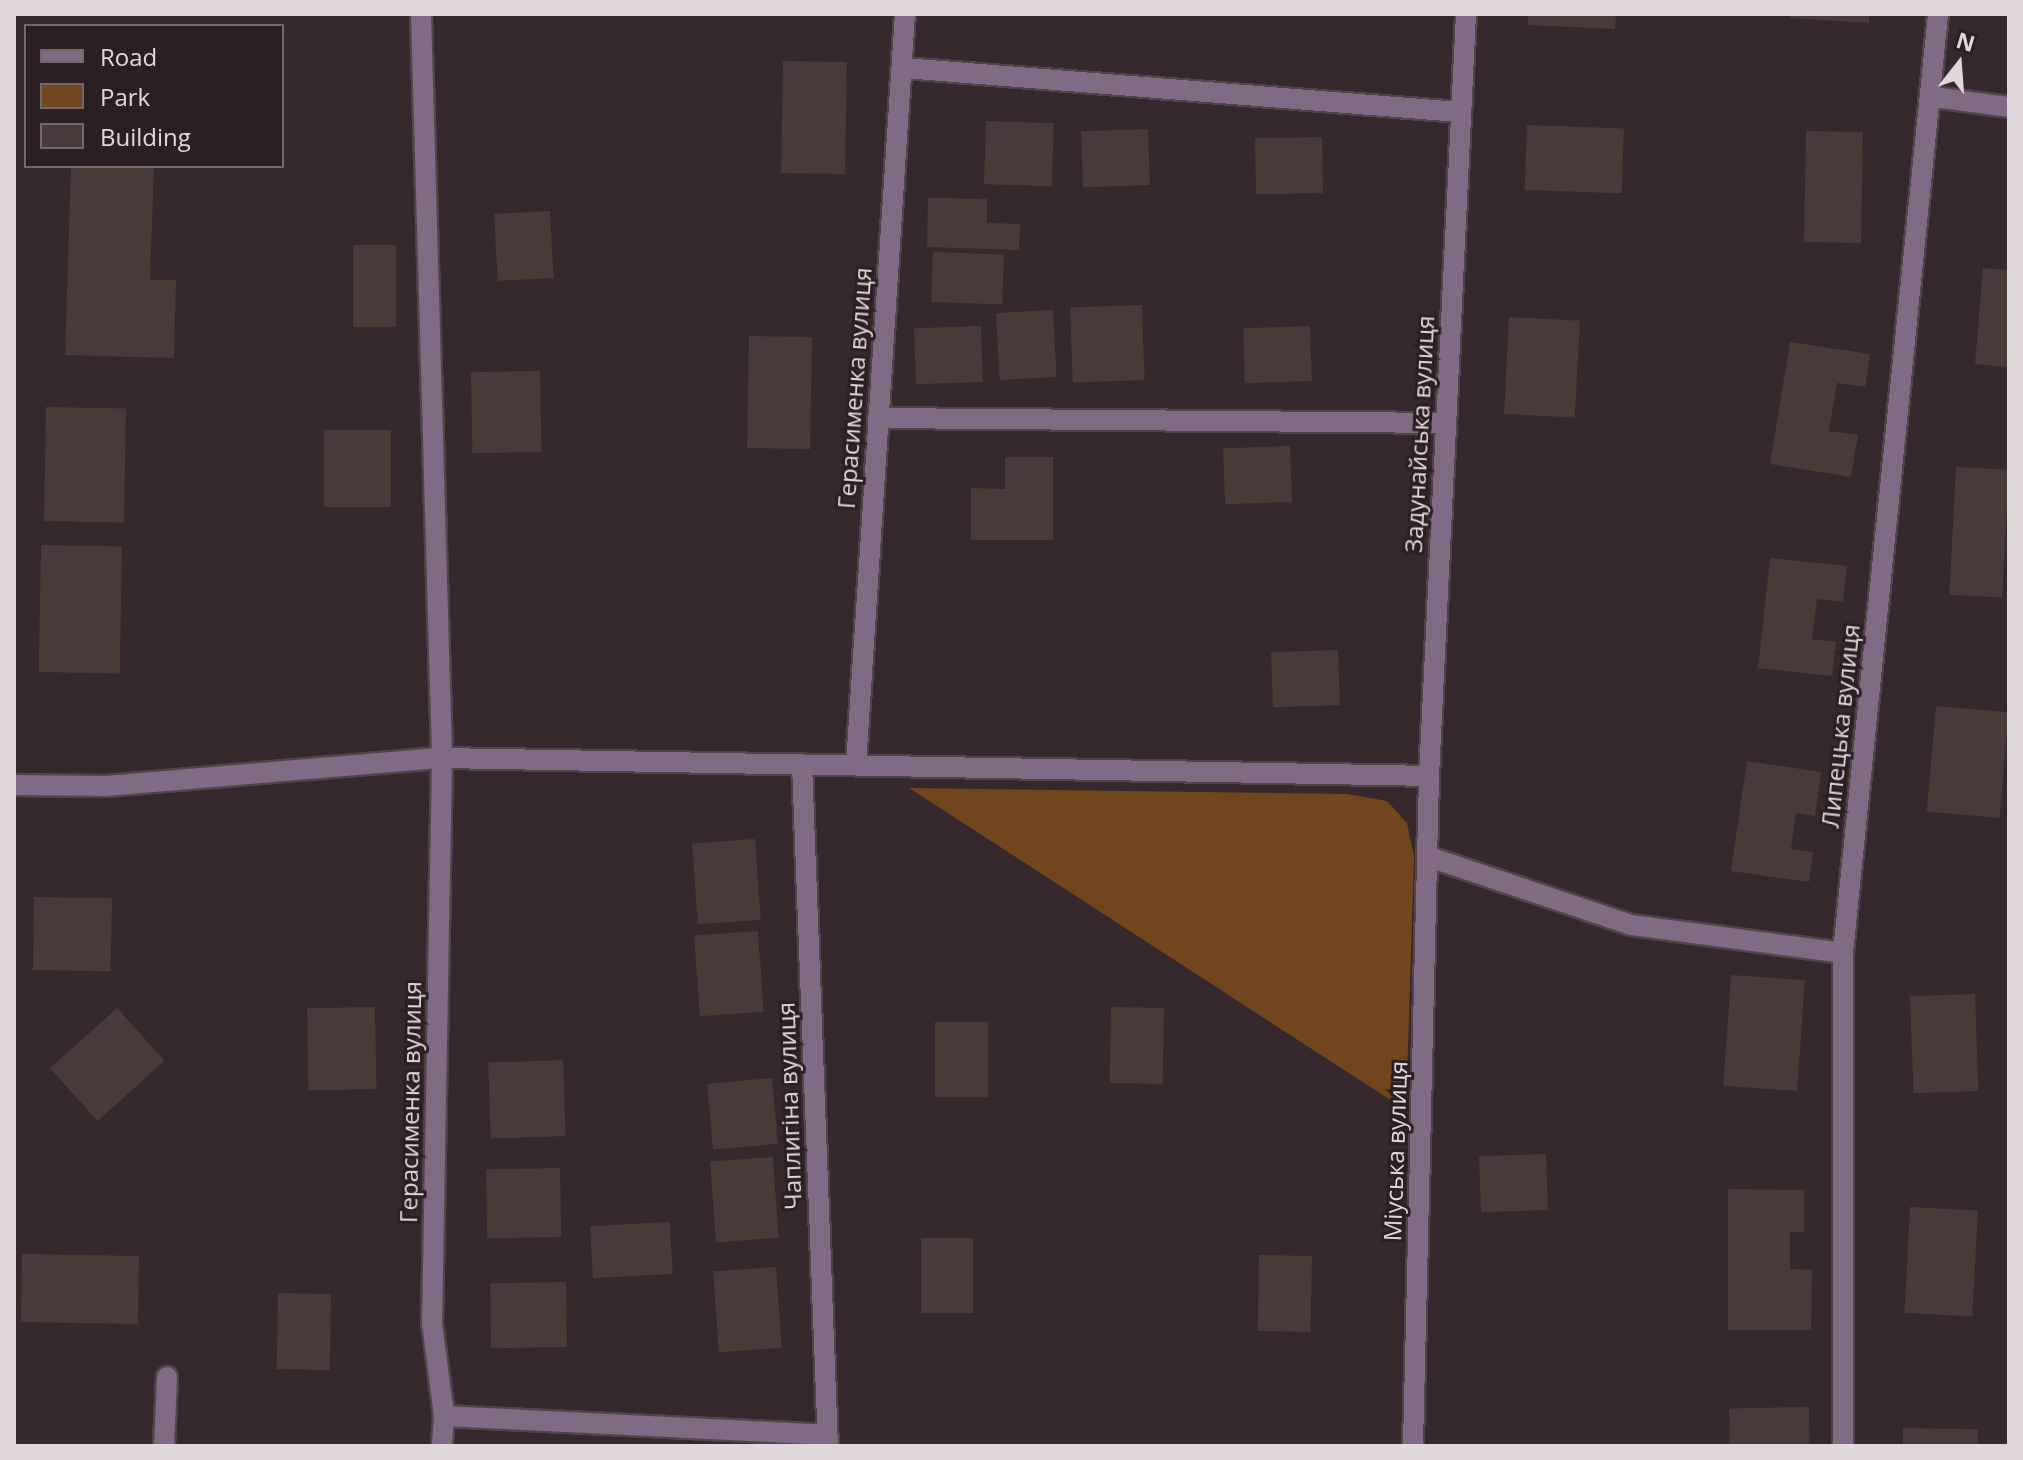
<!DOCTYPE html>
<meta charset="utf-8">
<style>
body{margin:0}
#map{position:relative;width:2023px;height:1460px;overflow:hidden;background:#36292d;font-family:"Open Sans",sans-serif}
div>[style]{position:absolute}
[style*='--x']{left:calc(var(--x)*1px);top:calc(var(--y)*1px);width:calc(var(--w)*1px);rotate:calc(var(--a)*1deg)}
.green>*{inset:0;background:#72461d}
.building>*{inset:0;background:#493b39;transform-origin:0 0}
.roads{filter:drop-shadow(2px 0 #514549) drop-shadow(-2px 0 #514549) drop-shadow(0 2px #514549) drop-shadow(0 -2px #514549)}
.minor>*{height:20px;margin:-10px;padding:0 10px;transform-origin:10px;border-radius:10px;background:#816b84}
span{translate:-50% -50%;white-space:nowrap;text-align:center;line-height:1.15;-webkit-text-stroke:6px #2c1f24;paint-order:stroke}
.street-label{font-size:24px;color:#e1d8db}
.frame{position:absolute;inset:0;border:16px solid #e1d8db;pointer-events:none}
.legend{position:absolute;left:24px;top:24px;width:260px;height:144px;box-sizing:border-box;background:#2c1f24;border:2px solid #74696d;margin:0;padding:10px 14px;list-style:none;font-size:24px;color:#e1d8db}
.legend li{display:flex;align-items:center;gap:16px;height:40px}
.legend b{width:40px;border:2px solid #74696d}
.north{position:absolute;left:1919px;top:24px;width:80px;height:80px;-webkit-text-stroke:6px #2c1f24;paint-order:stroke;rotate:17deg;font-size:22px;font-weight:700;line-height:32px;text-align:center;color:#e1d8db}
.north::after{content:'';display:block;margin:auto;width:28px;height:36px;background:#e1d8db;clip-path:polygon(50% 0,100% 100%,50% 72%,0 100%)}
</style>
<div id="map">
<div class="green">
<i style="clip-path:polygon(909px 788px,1347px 794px,1387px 801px,1407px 823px,1414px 857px,1406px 1110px)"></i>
</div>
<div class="building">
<i style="clip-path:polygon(1528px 14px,1616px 14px,1615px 29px,1528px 25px)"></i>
<i style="clip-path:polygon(1790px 14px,1869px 14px,1869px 23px,1790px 18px)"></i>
<i style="left:783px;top:61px;width:64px;height:112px;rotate:1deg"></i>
<i style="left:986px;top:121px;width:68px;height:63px;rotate:2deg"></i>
<i style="left:1527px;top:125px;width:97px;height:65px;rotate:2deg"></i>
<i style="left:1148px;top:129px;width:56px;height:67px;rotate:88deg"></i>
<i style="left:1806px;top:131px;width:57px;height:111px;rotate:1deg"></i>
<i style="left:1322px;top:137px;width:56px;height:67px;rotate:89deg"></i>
<i style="clip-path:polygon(71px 166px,154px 166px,150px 280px,176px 280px,174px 358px,65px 355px)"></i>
<i style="clip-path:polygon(928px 198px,987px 199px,987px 223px,1020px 224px,1019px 250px,927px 247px)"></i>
<i style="left:550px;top:211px;width:67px;height:56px;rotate:87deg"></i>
<i style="left:353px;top:245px;width:43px;height:82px"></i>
<i style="left:933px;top:252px;width:71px;height:50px;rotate:2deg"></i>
<i style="clip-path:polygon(1983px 268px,2009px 270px,2009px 367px,1975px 364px)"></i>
<i style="left:1142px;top:305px;width:75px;height:72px;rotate:88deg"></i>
<i style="left:1053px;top:310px;width:67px;height:57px;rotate:87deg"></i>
<i style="left:1509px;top:317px;width:71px;height:97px;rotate:3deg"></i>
<i style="left:981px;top:326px;width:56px;height:67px;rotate:88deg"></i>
<i style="left:1310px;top:326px;width:55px;height:67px;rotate:88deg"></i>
<i style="left:749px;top:336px;width:63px;height:112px;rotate:1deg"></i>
<i style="clip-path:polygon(1790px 342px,1870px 354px,1865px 387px,1837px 383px,1829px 431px,1858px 435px,1851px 477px,1770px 464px)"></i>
<i style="left:540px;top:371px;width:81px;height:69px;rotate:89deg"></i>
<i style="left:46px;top:407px;width:80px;height:114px;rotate:1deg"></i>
<i style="left:324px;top:430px;width:67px;height:77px"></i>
<i style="left:1290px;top:446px;width:56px;height:67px;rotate:88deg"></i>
<i style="clip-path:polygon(1005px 457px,1053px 457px,1053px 540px,971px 540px,971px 488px,1005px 489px)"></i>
<i style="left:1956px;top:467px;width:53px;height:128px;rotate:3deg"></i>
<i style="left:41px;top:545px;width:81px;height:127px;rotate:1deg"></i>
<i style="clip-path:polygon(1770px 558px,1847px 566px,1843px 602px,1817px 599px,1812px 639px,1836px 642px,1832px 676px,1758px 668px)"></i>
<i style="left:1338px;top:650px;width:55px;height:67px;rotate:88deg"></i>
<i style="left:1936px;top:706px;width:73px;height:106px;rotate:5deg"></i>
<i style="clip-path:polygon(1747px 761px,1821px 772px,1815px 816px,1796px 813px,1791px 849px,1813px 852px,1809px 882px,1731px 871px)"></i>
<i style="left:755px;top:839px;width:81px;height:63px;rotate:86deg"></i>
<i style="left:34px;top:897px;width:78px;height:73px;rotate:1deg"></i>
<i style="left:758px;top:931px;width:81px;height:64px;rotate:86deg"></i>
<i style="left:1731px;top:975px;width:74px;height:111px;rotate:4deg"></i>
<i style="left:1975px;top:994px;width:97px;height:65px;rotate:88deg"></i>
<i style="left:375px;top:1007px;width:82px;height:68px;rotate:89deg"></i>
<i style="left:1111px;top:1007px;width:53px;height:76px;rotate:1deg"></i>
<i style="left:117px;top:1008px;width:71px;height:90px;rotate:48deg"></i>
<i style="left:935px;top:1022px;width:53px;height:75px"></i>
<i style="left:563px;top:1060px;width:76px;height:75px;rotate:88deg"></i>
<i style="left:772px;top:1078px;width:66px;height:65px;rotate:85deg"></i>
<i style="left:1546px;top:1154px;width:56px;height:67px;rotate:88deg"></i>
<i style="left:773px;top:1157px;width:81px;height:63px;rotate:86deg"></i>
<i style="left:560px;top:1168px;width:69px;height:74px;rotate:89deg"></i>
<i style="clip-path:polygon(1728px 1189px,1804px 1190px,1804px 1232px,1790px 1232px,1790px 1269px,1812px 1270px,1811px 1330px,1728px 1330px)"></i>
<i style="left:1910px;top:1207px;width:68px;height:106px;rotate:3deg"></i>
<i style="left:670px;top:1222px;width:52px;height:80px;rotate:87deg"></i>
<i style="left:921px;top:1238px;width:52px;height:75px"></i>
<i style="left:22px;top:1254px;width:117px;height:68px;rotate:1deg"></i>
<i style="left:1259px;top:1255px;width:53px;height:76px;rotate:1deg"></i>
<i style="left:776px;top:1267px;width:81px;height:63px;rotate:86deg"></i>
<i style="left:566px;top:1282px;width:65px;height:76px;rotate:89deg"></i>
<i style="left:278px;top:1293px;width:53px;height:76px;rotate:1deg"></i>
<i style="left:1809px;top:1407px;width:39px;height:80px;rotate:89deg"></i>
<i style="left:1903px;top:1428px;width:75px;height:18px;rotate:1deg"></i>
</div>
<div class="roads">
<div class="minor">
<i style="--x:421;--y:14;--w:744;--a:88.38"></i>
<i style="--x:442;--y:758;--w:565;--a:91.01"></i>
<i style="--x:432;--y:1323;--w:94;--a:82.6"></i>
<i style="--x:444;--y:1416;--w:30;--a:94"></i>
<i style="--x:904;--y:68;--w:557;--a:4.53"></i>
<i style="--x:1933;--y:97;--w:77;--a:7.5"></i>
<i style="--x:878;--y:418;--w:568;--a:0.5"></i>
<i style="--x:802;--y:764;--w:682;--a:87.82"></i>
<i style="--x:856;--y:765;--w:753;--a:-86.27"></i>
<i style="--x:14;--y:785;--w:92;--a:0.6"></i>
<i style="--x:106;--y:786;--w:337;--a:-4.8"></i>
<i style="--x:442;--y:758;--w:987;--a:1.04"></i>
<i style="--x:1429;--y:857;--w:213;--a:18.6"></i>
<i style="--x:1631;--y:925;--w:214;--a:7.5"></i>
<i style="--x:444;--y:1416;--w:383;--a:2.8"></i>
<i style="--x:164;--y:1446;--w:69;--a:-87.5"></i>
<i style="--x:1413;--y:1446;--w:670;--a:-88.63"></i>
<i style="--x:1429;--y:776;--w:763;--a:-87.22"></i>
<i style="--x:1843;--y:1446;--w:493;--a:-90"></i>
<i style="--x:1843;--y:953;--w:944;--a:-84.22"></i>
</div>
</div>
<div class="street-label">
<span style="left:854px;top:388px;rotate:-86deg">Герасименка вулиця</span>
<span style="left:1419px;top:434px;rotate:-87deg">Задунайська вулиця</span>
<span style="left:1840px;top:726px;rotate:-84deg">Липецька вулиця</span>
<span style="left:410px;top:1102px;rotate:-89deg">Герасименка вулиця</span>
<span style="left:789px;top:1106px;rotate:-92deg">Чаплигіна вулиця</span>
<span style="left:1395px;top:1151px;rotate:-88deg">Міуська вулиця</span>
</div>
<div class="frame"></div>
<ul class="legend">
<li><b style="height:10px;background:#816b84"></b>Road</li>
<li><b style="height:22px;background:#72461d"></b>Park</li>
<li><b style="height:22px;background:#493b39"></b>Building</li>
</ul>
<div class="north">N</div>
</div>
